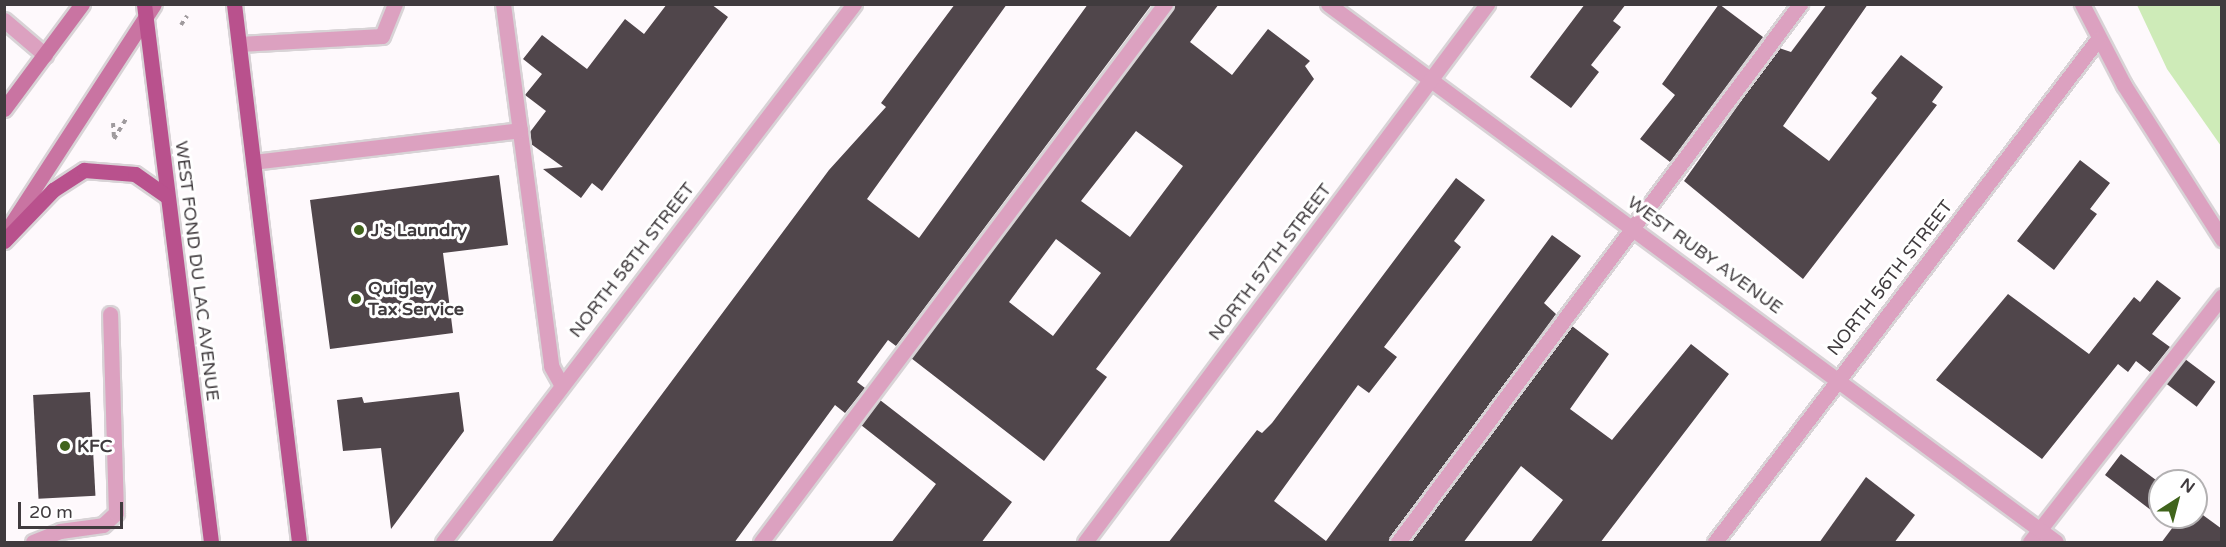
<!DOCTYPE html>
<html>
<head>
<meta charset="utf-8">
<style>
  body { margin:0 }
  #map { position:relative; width:2226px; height:547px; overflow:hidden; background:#fef9fc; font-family:"Varela Round",sans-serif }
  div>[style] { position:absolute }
  .green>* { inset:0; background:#ceebb8 }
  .building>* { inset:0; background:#50464b; transform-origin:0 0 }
  .path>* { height:4px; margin-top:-2px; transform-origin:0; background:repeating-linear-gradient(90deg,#9f9a9d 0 4.5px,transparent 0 9px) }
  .roads { filter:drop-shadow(2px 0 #d8d3d6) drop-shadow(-2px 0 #d8d3d6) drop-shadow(0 2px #d8d3d6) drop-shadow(0 -2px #d8d3d6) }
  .service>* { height:15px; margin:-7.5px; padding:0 7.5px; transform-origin:7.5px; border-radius:7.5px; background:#dca1c0 }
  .minor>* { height:15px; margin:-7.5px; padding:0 7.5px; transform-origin:7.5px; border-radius:7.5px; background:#dca1c0 }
  .secondary>* { height:15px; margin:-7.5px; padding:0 7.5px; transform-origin:7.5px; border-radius:7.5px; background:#c974a2 }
  .primary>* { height:15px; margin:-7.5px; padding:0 7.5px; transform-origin:7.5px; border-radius:7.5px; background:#b9518d }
  .dots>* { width:16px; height:16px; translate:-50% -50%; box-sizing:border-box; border:3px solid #fff; border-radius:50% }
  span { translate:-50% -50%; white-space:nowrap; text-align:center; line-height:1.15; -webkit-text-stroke:6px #fff; paint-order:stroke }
  .poi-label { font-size:18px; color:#403b3e; font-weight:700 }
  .left { translate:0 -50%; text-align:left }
  .street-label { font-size:18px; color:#403b3e }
  .frame { position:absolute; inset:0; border:6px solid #403b3e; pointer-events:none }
  .north { position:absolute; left:2148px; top:469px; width:60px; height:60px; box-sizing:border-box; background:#fff; border:2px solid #b3b1b2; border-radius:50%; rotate:36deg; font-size:16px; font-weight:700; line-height:24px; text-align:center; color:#403b3e }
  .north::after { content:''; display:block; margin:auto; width:21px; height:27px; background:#40641c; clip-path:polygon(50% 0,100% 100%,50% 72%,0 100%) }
  .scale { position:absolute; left:18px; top:502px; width:105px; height:27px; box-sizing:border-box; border:3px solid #403b3e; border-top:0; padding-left:8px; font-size:18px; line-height:21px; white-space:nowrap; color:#403b3e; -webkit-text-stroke:4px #fff; paint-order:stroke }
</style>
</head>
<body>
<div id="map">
  <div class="green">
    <div style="clip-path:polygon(2137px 5px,2221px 5px,2221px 146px,2167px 69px)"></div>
  </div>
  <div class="building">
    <div style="clip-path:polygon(667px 4px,711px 4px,728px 17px,602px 191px,592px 183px,581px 198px,543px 169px,563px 167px,531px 144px,530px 132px,546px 111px,525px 95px,542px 74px,523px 59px,542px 35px,587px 69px,625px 19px,644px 34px)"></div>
    <div style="clip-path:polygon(955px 4px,1007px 4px,867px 199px,919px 238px,1088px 4px,1152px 4px,896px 346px,888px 340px,857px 382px,865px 388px,845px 413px,835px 405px,734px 543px,551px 543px,829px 170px,886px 107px,881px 103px)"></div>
    <div style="clip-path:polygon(evenodd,1175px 4px,1219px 4px,1190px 42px,1232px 75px,1268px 29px,1310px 61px,1305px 66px,1314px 79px,1096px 369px,1107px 377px,1044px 461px,911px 358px,1175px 4px,1136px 131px,1183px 166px,1130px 237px,1081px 201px,1136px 131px,1175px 4px,1056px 239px,1101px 273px,1053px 336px,1009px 302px,1056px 239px)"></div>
    <div style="clip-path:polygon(1585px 4px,1626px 4px,1613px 21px,1621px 27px,1591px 65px,1599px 72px,1571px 108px,1530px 77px)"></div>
    <div style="clip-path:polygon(1719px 4px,1763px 37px,1670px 162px,1640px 139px,1675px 95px,1662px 84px)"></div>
    <div style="clip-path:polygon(1827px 4px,1868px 4px,1783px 126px,1829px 161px,1877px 98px,1871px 93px,1901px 55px,1943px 87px,1932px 102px,1937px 105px,1803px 279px,1684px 181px,1779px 48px,1791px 52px)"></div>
    <div style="clip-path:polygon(2080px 160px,2110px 183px,2090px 209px,2097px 214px,2054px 270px,2017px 241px)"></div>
    <div style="clip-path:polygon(499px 175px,508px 245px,443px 253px,453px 333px,330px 349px,310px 200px)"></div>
    <div style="clip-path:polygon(1456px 178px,1485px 200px,1454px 241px,1461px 247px,1384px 347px,1397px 357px,1369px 393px,1358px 385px,1274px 501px,1326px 541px,1552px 235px,1581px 256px,1544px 303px,1556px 314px,1388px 543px,1168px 543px,1257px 430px,1262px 433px,1272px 423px)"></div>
    <div style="clip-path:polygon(2157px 280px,2181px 298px,2152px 334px,2170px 347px,2150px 372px,2136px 361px,2128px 372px,2118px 364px,2042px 459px,1936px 380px,2008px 294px,2089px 354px,2134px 297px,2140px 302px)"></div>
    <div style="clip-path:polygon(1572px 326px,1609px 354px,1570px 409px,1612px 440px,1691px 344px,1729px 374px,1600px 543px,1530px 543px,1563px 500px,1521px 466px,1463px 543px,1410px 543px)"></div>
    <div style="left:2185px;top:359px;width:38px;height:31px;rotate:37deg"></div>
    <div style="left:90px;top:392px;width:104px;height:57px;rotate:87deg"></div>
    <div style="clip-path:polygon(459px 392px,464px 431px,391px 529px,381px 448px,343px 451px,337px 400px,362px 397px,364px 403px)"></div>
    <div style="clip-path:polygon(880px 400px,1012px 502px,981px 543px,891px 543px,936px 484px,861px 425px)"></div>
    <div style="clip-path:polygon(2121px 454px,2160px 483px,2160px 517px,2196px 517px,2196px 510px,2222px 529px,2222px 543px,2161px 543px,2173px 527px,2105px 475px)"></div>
    <div style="clip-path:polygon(1866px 477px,1915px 515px,1894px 543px,1819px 543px)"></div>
  </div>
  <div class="path">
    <div style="left:181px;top:25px;width:11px;rotate:-56deg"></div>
    <div style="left:113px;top:123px;width:16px;rotate:86deg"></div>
    <div style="left:114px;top:139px;width:23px;rotate:-59deg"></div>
  </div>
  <div class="roads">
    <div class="service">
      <div style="left:503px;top:4px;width:365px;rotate:82.4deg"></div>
      <div style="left:551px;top:366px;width:21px;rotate:61deg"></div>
      <div style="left:4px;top:20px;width:54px;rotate:40.5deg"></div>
      <div style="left:239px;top:44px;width:143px;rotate:-3.2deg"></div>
      <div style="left:382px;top:36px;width:35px;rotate:-68deg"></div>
      <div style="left:253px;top:162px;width:269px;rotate:-6.8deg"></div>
      <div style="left:33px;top:542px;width:29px;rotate:-22deg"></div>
      <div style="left:60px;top:531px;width:43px;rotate:-7.9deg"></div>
      <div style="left:103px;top:525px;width:18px;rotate:-43deg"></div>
      <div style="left:116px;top:513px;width:199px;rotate:-91.7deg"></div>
      <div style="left:761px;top:542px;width:673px;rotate:-53.1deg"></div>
      <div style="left:1398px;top:542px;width:672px;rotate:-53.23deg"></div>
      <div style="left:2030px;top:542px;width:312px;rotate:-52deg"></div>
    </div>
    <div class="minor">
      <div style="left:1328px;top:4px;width:905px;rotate:36.46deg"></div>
      <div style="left:2082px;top:4px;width:91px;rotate:62.6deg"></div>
      <div style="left:2124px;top:85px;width:183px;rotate:57.5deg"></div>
      <div style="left:443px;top:542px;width:677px;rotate:-52.62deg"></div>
      <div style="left:1085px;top:542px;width:672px;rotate:-53.23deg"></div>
      <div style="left:1715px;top:542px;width:632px;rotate:-52.71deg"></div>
    </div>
    <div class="secondary">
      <div style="left:4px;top:109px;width:131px;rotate:-53.4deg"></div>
      <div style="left:4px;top:235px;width:275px;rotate:-57deg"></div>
    </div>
    <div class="primary">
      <div style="left:144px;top:4px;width:542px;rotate:82.9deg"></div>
      <div style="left:234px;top:4px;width:542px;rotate:83.11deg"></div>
      <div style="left:4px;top:241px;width:71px;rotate:-46.1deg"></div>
      <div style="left:53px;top:190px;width:37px;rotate:-33deg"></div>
      <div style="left:84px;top:170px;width:51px;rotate:4.5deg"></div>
      <div style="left:135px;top:174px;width:39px;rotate:35deg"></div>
    </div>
  </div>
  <div class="dots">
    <div style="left:359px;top:230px;background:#40641c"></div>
    <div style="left:356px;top:299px;background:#40641c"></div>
    <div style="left:65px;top:446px;background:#40641c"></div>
  </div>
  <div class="poi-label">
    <span class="left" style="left:371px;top:230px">J's Laundry</span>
    <span class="left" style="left:368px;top:299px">Quigley<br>Tax Service</span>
    <span class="left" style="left:77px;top:446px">KFC</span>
  </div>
  <div class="street-label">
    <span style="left:1705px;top:255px;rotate:36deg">WEST RUBY AVENUE</span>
    <span style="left:632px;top:260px;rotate:-52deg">NORTH 58TH STREET</span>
    <span style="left:1270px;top:262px;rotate:-53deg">NORTH 57TH STREET</span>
    <span style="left:197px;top:271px;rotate:83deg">WEST FOND DU LAC AVENUE</span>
    <span style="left:1890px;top:278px;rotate:-52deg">NORTH 56TH STREET</span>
  </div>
  <div class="frame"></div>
  <div class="north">N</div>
  <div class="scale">20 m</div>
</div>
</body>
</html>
